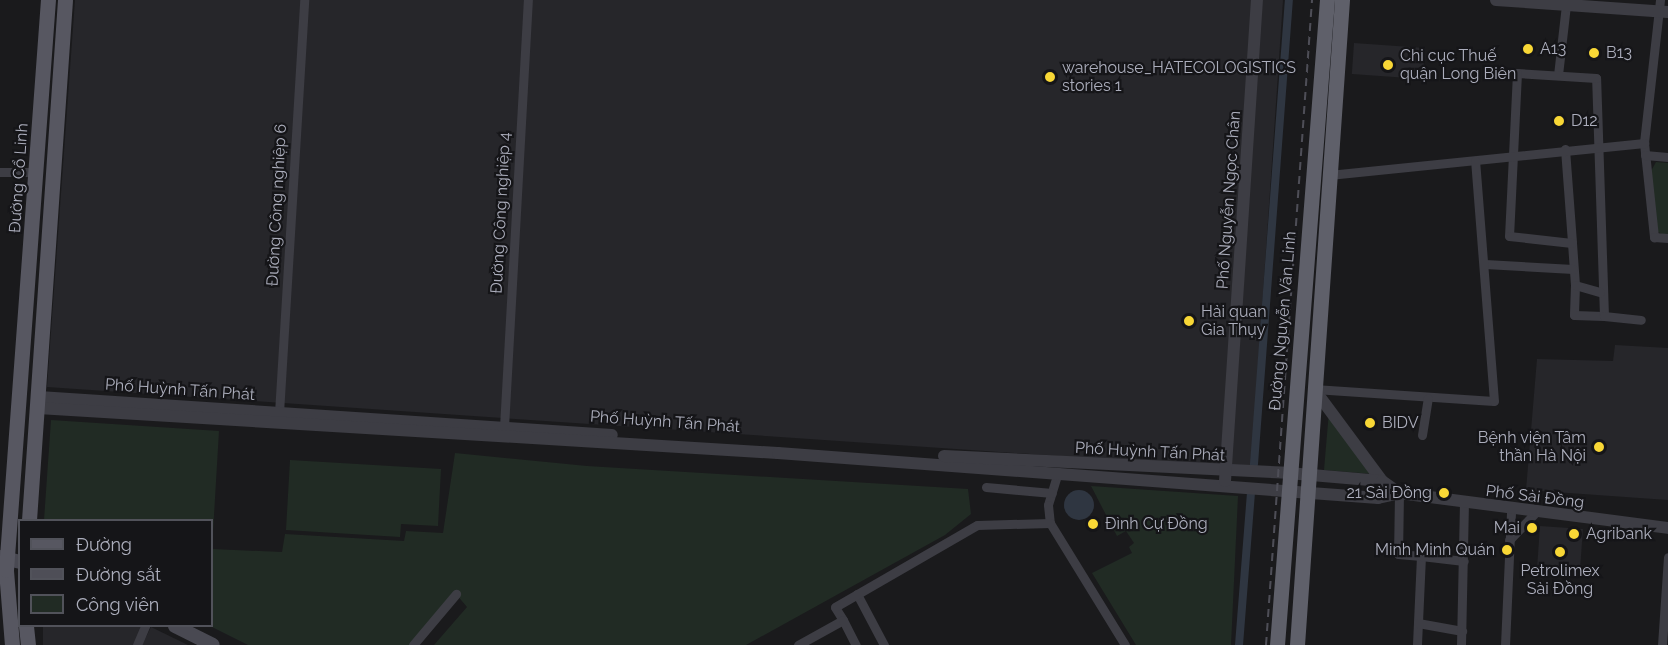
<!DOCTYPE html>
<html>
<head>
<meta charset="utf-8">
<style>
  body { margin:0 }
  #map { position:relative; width:1668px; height:645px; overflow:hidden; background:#1a1a1c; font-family:Raleway,sans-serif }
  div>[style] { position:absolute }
  .built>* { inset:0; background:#26262a; transform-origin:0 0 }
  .green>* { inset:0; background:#212b24 }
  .water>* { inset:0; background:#2f3641 }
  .round { border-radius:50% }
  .canal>* { height:8px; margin:-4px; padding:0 4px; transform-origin:4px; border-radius:4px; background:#2f3641 }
  .minor>* { height:9px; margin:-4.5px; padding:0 4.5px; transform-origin:4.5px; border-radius:4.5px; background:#3d3d44 }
  .tertiary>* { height:12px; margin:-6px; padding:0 6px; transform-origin:6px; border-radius:6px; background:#3d3d44 }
  .secondary>* { height:14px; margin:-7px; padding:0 7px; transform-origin:7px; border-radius:7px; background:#494952 }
  .primary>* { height:15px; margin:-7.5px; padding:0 7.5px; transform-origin:7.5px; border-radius:7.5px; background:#575761 }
  .trunk>* { height:15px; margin:-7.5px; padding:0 7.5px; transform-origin:7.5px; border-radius:7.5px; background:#5f606a }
  .rail>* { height:2px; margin-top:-1px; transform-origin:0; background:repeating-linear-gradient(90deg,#4e4e57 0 8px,transparent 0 14px) }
  .dots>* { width:16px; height:16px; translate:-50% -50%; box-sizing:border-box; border:3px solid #151518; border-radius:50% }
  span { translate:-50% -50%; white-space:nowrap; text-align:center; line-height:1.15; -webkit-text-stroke:4.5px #151518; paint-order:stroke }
  .poi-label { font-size:16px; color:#acaebc }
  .left { translate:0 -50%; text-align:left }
  .right { translate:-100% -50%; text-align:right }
  .street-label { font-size:16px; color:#acaebc }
  .legend { position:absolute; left:18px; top:519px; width:195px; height:108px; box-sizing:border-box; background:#151518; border:2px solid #51525a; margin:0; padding:8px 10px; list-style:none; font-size:18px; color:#acaebc }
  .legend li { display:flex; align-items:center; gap:12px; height:30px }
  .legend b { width:30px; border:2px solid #51525a }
</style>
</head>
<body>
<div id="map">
  <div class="built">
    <div style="clip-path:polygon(75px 0,1283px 0,1251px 469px,47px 387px)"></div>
    <div style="left:1354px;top:43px;width:71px;height:31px;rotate:4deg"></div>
    <div style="clip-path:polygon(1615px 345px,1668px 348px,1668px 500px,1526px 490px,1537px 359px,1613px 361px)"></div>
    <div style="left:1540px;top:526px;width:43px;height:49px;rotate:4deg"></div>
    <div style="left:43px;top:626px;width:99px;height:19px"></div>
    <div style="clip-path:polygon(151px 627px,188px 645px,142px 645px)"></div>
  </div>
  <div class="green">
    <div style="clip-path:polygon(1656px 162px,1668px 163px,1668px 237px,1656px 231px,1650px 173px)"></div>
    <div style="clip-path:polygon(1329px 411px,1373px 474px,1324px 470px)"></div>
    <div style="clip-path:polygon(51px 420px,219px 431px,212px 549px,282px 552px,285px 534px,404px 541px,406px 531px,443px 533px,455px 453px,587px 466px,968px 489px,971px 514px,945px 535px,746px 645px,434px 645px,467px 607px,456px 594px,413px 645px,248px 645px,210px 626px,212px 520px,44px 520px)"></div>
    <div style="clip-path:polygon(290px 460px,441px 469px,438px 526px,401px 524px,400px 537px,286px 530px)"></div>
    <div style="clip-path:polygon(1091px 486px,1238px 496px,1231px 645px,1136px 645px,1092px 573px,1132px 553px,1129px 547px,1134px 543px,1126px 531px,1117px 536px)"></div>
  </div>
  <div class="water">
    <div class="round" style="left:1064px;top:490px;width:30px;height:30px"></div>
  </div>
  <div class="canal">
    <div style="left:1254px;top:464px;width:465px;rotate:-85.7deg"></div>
    <div style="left:1239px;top:645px;width:154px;rotate:-85.5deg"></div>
  </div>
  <div class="minor">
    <div style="left:1660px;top:0;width:144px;rotate:96.4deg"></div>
    <div style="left:1644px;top:143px;width:95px;rotate:83.9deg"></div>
    <div style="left:1654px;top:237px;width:14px;rotate:4deg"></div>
    <div style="left:1558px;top:75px;width:70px;rotate:-83.5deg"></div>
    <div style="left:1565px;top:149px;width:94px;rotate:85.7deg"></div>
    <div style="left:1572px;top:243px;width:42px;rotate:85.9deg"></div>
    <div style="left:1575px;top:285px;width:30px;rotate:92deg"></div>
    <div style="left:1574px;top:315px;width:30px;rotate:2deg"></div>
    <div style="left:1604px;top:316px;width:238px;rotate:-91.9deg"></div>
    <div style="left:1596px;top:78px;width:79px;rotate:-176.4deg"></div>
    <div style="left:1517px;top:73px;width:163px;rotate:92.8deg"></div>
    <div style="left:1509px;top:236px;width:63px;rotate:6.3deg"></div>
    <div style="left:1645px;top:155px;width:23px;rotate:5deg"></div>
    <div style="left:0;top:172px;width:37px"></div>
    <div style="left:1329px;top:175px;width:317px;rotate:-5.8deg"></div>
    <div style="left:1485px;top:264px;width:88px;rotate:3.3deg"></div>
    <div style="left:1575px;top:285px;width:26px;rotate:16deg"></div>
    <div style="left:1604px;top:316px;width:37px;rotate:6deg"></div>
    <div style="left:1314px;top:389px;width:180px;rotate:3.8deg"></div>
    <div style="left:1494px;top:401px;width:241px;rotate:-94.5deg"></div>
    <div style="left:279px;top:413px;width:414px;rotate:-86.5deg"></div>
    <div style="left:504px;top:427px;width:428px;rotate:-86.8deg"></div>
    <div style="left:1422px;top:435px;width:37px;rotate:-81deg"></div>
    <div style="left:1058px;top:472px;width:34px;rotate:107deg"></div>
    <div style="left:1048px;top:505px;width:18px;rotate:84deg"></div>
    <div style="left:1050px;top:523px;width:143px;rotate:58.4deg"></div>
    <div style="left:986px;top:487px;width:66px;rotate:5.2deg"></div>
    <div style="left:1399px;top:493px;width:61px;rotate:90.9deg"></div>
    <div style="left:1398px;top:554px;width:23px;rotate:5deg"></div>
    <div style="left:1421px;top:556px;width:89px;rotate:92.6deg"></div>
    <div style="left:1509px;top:540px;width:36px;rotate:-46deg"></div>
    <div style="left:1421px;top:556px;width:43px;rotate:6.6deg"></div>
    <div style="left:857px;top:594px;width:58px;rotate:62.1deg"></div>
    <div style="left:843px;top:620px;width:15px;rotate:-122deg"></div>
    <div style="left:835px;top:607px;width:164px;rotate:-30deg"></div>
    <div style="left:977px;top:525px;width:73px;rotate:-1.6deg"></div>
    <div style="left:1418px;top:623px;width:45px;rotate:10.3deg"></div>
    <div style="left:137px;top:645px;width:21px;rotate:-67deg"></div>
    <div style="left:413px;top:645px;width:67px;rotate:-49.9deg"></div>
    <div style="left:798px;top:645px;width:51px;rotate:-29.1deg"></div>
    <div style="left:843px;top:620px;width:28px;rotate:63deg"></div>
    <div style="left:1461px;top:645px;width:140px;rotate:-88.8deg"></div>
    <div style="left:1505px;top:645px;width:133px;rotate:-87.4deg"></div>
    <div style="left:1662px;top:645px;width:88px;rotate:-86.1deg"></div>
  </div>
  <div class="tertiary">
    <div style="left:1496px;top:0;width:172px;rotate:4deg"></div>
    <div style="left:1314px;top:389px;width:114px;rotate:53.5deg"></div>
    <div style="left:39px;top:397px;width:574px;rotate:3.79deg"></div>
    <div style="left:38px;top:408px;width:741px;rotate:3.48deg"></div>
    <div style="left:778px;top:453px;width:602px;rotate:4.29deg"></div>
    <div style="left:1378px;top:498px;width:22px;rotate:-13deg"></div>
    <div style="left:1399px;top:493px;width:271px;rotate:7.4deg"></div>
    <div style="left:944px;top:456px;width:344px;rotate:2.8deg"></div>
    <div style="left:1288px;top:473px;width:94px;rotate:4.9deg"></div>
    <div style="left:1382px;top:481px;width:21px;rotate:35deg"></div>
    <div style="left:1225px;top:481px;width:482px;rotate:-86.2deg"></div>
  </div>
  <div class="secondary">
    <div style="left:0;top:557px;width:21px;rotate:14deg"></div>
    <div style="left:175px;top:626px;width:42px;rotate:26.6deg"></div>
  </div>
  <div class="primary">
    <div style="left:29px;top:520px;width:521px;rotate:-86.04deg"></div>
    <div style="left:26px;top:626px;width:19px;rotate:84deg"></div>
    <div style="left:12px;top:645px;width:75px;rotate:-94.6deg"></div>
    <div style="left:6px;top:570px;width:572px;rotate:-85.79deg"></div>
  </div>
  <div class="trunk">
    <div style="left:1277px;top:645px;width:647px;rotate:-85.57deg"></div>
    <div style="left:1297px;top:645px;width:647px;rotate:-86.01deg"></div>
  </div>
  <div class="rail">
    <div style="left:1266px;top:645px;width:647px;rotate:-85.92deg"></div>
  </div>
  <div class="dots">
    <div style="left:1528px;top:49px;background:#f8d736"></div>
    <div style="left:1594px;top:53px;background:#f8d736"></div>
    <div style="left:1388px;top:65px;background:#f8d736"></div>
    <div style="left:1050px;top:77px;background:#f8d736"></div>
    <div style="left:1559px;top:121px;background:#f8d736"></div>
    <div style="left:1189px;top:321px;background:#f8d736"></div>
    <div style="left:1370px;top:423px;background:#f8d736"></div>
    <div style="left:1599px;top:447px;background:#f8d736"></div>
    <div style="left:1444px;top:493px;background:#f8d736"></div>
    <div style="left:1093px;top:524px;background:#f8d736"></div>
    <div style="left:1532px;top:528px;background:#f8d736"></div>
    <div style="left:1574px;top:534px;background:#f8d736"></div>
    <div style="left:1507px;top:550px;background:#f8d736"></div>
    <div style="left:1560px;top:552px;background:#f8d736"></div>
  </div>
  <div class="poi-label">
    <span class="left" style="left:1540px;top:49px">A13</span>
    <span class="left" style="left:1606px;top:53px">B13</span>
    <span class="left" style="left:1400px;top:65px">Chi cục Thuế<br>quận Long Biên</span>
    <span class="left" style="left:1062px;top:77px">warehouse_HATECOLOGISTICS<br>stories 1</span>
    <span class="left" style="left:1571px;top:121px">D12</span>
    <span class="left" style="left:1201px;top:321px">Hải quan<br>Gia Thụy</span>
    <span class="left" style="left:1382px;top:423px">BIDV</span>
    <span class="right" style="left:1586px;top:447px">Bệnh viện Tâm<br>thần Hà Nội</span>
    <span class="right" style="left:1432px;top:493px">21 Sài Đồng</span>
    <span class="left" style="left:1105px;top:524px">Đình Cự Đồng</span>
    <span class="right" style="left:1520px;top:528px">Mai</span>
    <span class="left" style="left:1586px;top:534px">Agribank</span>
    <span class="right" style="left:1495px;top:550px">Minh Minh Quán</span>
    <span style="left:1560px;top:580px">Petrolimex<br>Sài Đồng</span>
  </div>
  <div class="street-label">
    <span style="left:19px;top:178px;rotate:-86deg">Đường Cổ Linh</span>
    <span style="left:1229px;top:200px;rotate:-86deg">Phố Nguyễn Ngọc Chân</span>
    <span style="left:277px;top:205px;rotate:-87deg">Đường Công nghiệp 6</span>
    <span style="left:501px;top:213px;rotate:-87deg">Đường Công nghiệp 4</span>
    <span style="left:1283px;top:321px;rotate:-85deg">Đường Nguyễn Văn Linh</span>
    <span style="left:180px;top:390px;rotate:4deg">Phố Huỳnh Tấn Phát</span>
    <span style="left:665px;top:422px;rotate:4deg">Phố Huỳnh Tấn Phát</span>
    <span style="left:1150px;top:452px;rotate:3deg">Phố Huỳnh Tấn Phát</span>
    <span style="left:1535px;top:497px;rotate:7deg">Phố Sài Đồng</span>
  </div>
  <ul class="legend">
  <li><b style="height:8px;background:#575761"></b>Đường</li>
  <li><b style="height:8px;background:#4e4e57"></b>Đường sắt</li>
  <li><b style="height:16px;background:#212b24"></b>Công viên</li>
  </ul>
</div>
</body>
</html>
